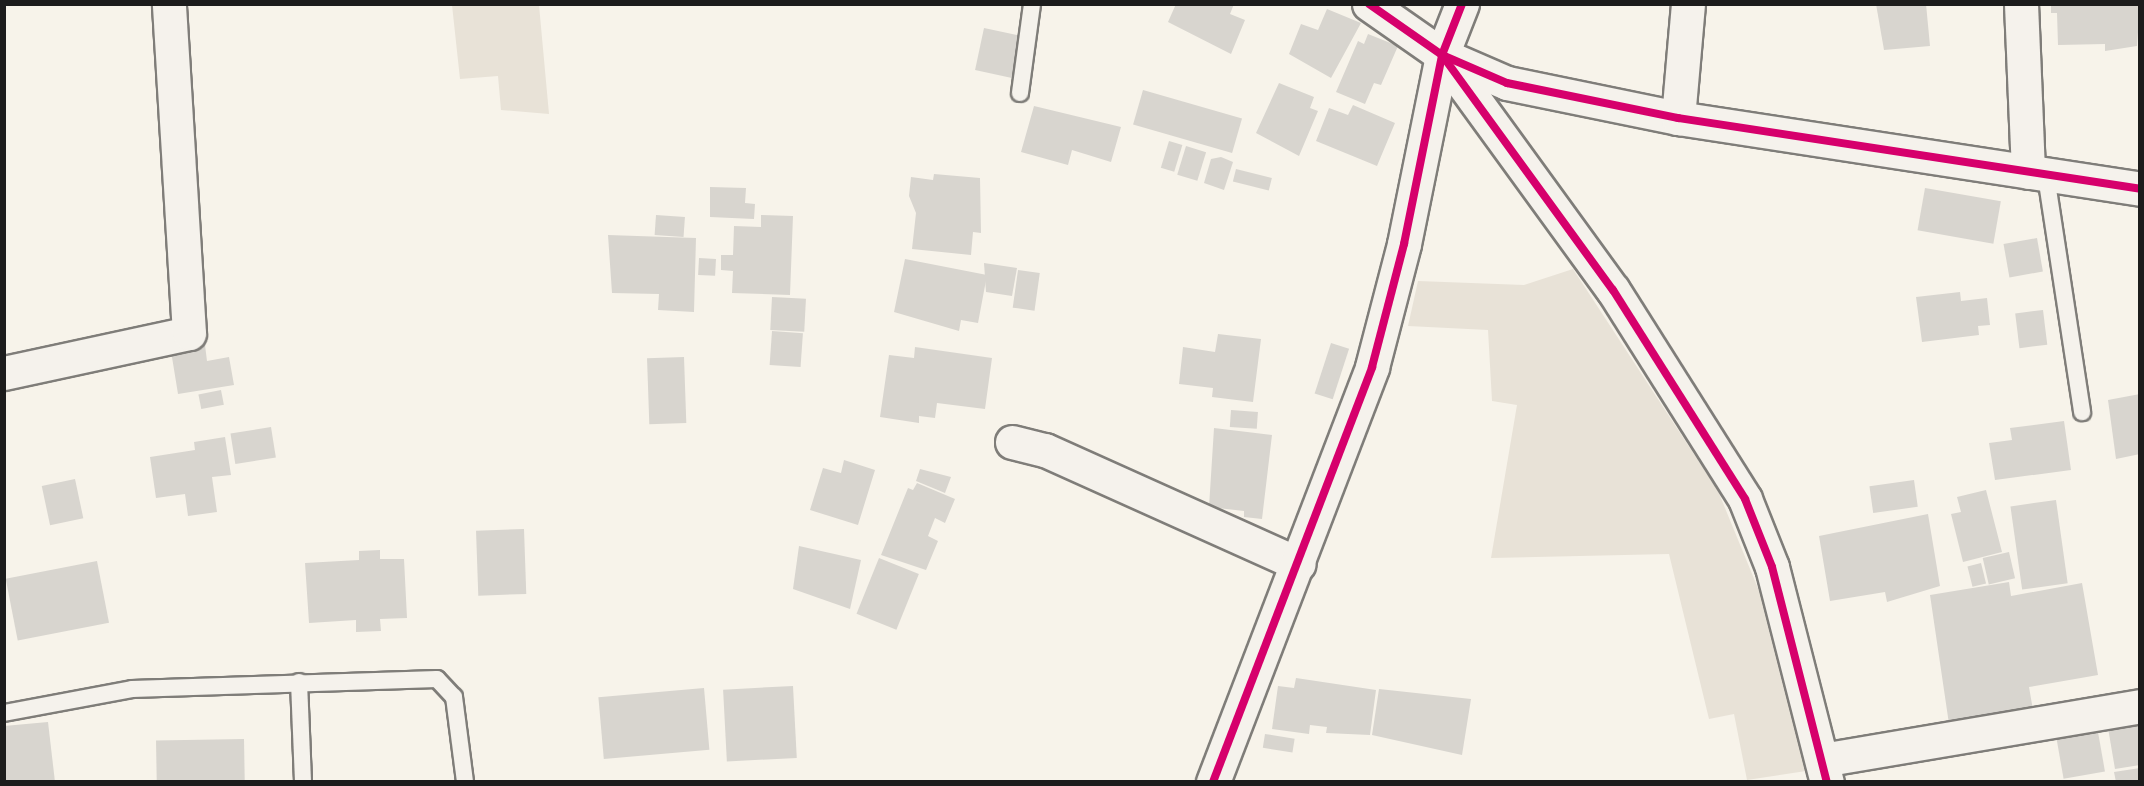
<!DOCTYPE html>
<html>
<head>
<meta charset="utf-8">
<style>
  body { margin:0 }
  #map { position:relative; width:2144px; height:786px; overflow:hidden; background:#f7f3ea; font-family:Mali,sans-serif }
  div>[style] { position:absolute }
  .green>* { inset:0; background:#e8e2d7 }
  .building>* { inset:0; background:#d8d5cf; transform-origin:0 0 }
  .roads { filter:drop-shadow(2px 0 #7f7d79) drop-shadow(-2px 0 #7f7d79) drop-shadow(0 2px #7f7d79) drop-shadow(0 -2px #7f7d79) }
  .service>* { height:16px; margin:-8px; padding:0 8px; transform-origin:8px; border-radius:8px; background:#f5f2ec }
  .minor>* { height:33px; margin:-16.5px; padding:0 16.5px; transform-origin:16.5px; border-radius:16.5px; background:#f5f2ec }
  .cycleway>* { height:8px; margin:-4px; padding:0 4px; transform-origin:4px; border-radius:4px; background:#d6006c }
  span { translate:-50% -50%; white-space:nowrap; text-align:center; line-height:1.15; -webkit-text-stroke:4.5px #fcf5e5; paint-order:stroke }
  .frame { position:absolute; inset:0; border:6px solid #1c1c1c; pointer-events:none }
</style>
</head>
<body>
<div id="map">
  <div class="green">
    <div style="clip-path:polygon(452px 5px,539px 5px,549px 114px,501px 110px,498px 76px,460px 79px)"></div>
    <div style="clip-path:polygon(1573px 269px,1718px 491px,1771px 620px,1806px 771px,1747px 780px,1734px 714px,1709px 719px,1669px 554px,1491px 558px,1517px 405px,1492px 401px,1488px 330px,1408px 326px,1418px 281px,1524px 285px)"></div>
  </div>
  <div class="building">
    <div style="clip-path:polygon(1176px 4px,1234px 4px,1230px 14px,1245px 20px,1231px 54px,1168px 22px)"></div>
    <div style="clip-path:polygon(1876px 4px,1926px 4px,1930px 46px,1884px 50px)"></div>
    <div style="clip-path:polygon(2051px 4px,2140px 4px,2137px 46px,2105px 51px,2105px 44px,2058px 45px,2057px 13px,2051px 13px)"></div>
    <div style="clip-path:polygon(1327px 9px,1361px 23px,1331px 78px,1289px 54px,1301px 24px,1318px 30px)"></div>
    <div style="left:984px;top:28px;width:40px;height:43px;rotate:12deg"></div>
    <div style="clip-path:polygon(1368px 34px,1398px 46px,1381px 85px,1374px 83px,1365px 104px,1336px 92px,1358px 41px,1364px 44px)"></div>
    <div style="clip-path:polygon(1279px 83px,1314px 97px,1310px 108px,1318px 111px,1299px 156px,1256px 133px)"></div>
    <div style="left:1143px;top:90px;width:103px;height:36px;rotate:16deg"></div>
    <div style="clip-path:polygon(1353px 105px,1395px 123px,1377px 166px,1316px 141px,1329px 108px,1348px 115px)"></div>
    <div style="clip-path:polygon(1034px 106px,1121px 127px,1111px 162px,1072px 150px,1068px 165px,1021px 152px)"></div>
    <div style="left:1169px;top:141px;width:14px;height:28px;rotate:17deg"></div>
    <div style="left:1186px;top:146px;width:21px;height:30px;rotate:17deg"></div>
    <div style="clip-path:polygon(1221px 157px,1233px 162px,1224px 190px,1204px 183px,1211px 159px)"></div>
    <div style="left:1236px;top:169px;width:37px;height:13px;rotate:14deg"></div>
    <div style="clip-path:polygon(934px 174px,980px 178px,981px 233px,973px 232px,971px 255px,912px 249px,916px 213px,909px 196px,911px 177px,933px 180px)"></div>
    <div style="clip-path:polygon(710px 187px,746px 188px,745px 203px,755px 204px,754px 219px,710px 217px)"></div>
    <div style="left:1925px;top:188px;width:77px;height:43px;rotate:10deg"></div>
    <div style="left:656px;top:215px;width:29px;height:20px;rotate:4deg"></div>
    <div style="clip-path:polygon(761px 215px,793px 216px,790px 295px,732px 293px,733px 271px,721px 270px,721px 255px,733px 255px,734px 226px,761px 227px)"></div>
    <div style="clip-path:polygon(608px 235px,696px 238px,694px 312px,658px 310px,659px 294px,612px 293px)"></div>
    <div style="left:2037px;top:238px;width:34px;height:34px;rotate:80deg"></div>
    <div style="left:699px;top:258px;width:17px;height:17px;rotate:3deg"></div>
    <div style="clip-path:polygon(905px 259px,987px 275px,978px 323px,961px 320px,959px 331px,894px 312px)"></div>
    <div style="clip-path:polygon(984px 263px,1017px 268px,1012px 296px,986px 292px)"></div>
    <div style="left:1018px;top:270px;width:22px;height:38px;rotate:8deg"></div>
    <div style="clip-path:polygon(1960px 292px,1961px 301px,1987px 298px,1990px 325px,1978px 326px,1979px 335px,1922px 342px,1916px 297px)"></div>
    <div style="left:772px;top:297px;width:34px;height:33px;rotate:3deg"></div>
    <div style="left:2043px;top:310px;width:35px;height:28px;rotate:83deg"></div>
    <div style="left:772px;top:331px;width:31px;height:34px;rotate:4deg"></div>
    <div style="clip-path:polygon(1218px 334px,1261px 339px,1253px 402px,1212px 397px,1213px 388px,1179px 384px,1183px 347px,1215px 352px)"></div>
    <div style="left:1331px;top:343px;width:19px;height:53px;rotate:18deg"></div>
    <div style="clip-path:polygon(205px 345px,207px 361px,229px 357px,234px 385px,178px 394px,171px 351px)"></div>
    <div style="clip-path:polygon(915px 347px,992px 358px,985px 409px,937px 403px,935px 418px,919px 416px,919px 423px,880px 417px,889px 355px,914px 358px)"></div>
    <div style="left:684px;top:357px;width:66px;height:37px;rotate:88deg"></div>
    <div style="left:221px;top:390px;width:15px;height:23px;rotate:79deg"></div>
    <div style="clip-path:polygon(2140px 394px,2140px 454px,2116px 459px,2108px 400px)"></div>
    <div style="left:1231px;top:410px;width:27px;height:17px;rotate:4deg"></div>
    <div style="clip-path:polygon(2064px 421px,2071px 470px,1995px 480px,1989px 443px,2012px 440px,2010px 428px)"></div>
    <div style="left:271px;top:427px;width:31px;height:41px;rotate:81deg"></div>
    <div style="clip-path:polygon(1214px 428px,1272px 435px,1262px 519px,1244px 517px,1244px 511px,1209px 507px)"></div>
    <div style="clip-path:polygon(225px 437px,231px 475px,212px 477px,217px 512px,188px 516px,185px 494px,156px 498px,150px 457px,195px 450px,194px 442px)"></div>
    <div style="clip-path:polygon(844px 460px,875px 470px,858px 525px,810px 510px,823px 468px,841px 473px)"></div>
    <div style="clip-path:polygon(920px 469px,951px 477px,945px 493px,916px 481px)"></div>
    <div style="left:75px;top:479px;width:40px;height:34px;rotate:78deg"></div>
    <div style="left:1914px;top:480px;width:27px;height:45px;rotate:82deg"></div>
    <div style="clip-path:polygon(917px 483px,955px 499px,945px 523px,935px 518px,928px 536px,938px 541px,926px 570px,881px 555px,908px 488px,913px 490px)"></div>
    <div style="clip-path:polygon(1986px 490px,2002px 552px,1963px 562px,1951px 514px,1961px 512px,1957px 497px)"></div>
    <div style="left:2056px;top:500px;width:84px;height:46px;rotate:82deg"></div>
    <div style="clip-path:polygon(1928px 514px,1940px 586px,1887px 602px,1885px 592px,1830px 601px,1819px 536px)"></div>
    <div style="left:524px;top:529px;width:65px;height:48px;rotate:88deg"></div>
    <div style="clip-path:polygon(799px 546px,861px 560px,850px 609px,793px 589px)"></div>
    <div style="clip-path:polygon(380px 550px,380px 559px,404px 559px,407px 618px,380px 619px,381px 631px,356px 632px,356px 620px,309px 623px,305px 563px,359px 560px,359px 551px)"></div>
    <div style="left:2009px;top:552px;width:27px;height:27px;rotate:77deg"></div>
    <div style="left:879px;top:558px;width:43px;height:60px;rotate:22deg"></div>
    <div style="left:97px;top:561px;width:63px;height:93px;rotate:79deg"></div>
    <div style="left:1981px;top:563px;width:21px;height:14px;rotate:76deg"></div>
    <div style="clip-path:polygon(2009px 582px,2011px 596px,2082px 583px,2098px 675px,2029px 687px,2033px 710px,1949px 724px,1930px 595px)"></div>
    <div style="clip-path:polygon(1296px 678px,1376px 690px,1370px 735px,1326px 733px,1327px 727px,1310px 725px,1309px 734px,1272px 729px,1278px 686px,1294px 688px)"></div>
    <div style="left:793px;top:686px;width:72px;height:70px;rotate:87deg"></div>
    <div style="left:704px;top:688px;width:62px;height:106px;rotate:85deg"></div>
    <div style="clip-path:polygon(1379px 689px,1471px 699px,1462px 755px,1372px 735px)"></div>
    <div style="clip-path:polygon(2140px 717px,2140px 765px,2115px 769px,2107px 722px)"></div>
    <div style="clip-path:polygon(48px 722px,55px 782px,4px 782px,4px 726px)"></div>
    <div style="left:2098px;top:732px;width:40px;height:42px;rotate:80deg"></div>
    <div style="left:1265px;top:734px;width:30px;height:14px;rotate:9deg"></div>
    <div style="left:244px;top:739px;width:43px;height:88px;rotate:89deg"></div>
    <div style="clip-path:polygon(2140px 768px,2140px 782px,2116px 782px,2114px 772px)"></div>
  </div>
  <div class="roads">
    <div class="service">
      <div style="left:1020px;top:93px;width:90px;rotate:-82.3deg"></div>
      <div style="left:2046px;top:176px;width:239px;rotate:81.3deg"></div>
      <div style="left:299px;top:682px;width:100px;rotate:87.7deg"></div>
      <div style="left:4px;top:713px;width:130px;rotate:-10.6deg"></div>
      <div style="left:132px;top:689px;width:305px;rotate:-1.9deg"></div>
      <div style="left:437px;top:679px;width:25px;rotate:47deg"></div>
      <div style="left:454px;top:697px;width:86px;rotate:82.6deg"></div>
    </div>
    <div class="minor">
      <div style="left:1369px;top:4px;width:89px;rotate:34.9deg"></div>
      <div style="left:1442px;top:55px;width:71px;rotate:23.3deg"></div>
      <div style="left:1507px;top:83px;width:175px;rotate:11.6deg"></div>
      <div style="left:1678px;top:118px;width:467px;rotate:8.7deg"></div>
      <div style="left:2021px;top:4px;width:168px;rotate:87.6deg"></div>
      <div style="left:1442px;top:55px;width:291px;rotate:54deg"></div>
      <div style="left:1613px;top:290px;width:247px;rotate:57.7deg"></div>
      <div style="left:1745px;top:499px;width:73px;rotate:68.3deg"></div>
      <div style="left:1772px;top:567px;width:222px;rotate:75.7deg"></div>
      <div style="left:1678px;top:118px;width:114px;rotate:-85deg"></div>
      <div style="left:4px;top:373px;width:189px;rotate:-12.2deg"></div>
      <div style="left:189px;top:333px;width:330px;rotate:-93.5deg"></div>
      <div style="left:1012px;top:442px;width:34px;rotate:14deg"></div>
      <div style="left:1045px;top:450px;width:278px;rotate:24.2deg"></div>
      <div style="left:1822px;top:760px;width:323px;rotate:-9.6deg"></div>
      <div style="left:1213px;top:782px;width:444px;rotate:-69deg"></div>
      <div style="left:1372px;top:367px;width:127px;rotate:-75.4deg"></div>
      <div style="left:1404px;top:244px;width:193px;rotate:-78.6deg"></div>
      <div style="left:1442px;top:55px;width:55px;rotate:-68.6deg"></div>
    </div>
  </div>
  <div class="cycleway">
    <div style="left:1369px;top:4px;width:89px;rotate:34.9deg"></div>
    <div style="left:1442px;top:55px;width:71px;rotate:23.3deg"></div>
    <div style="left:1507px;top:83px;width:175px;rotate:11.6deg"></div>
    <div style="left:1678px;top:118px;width:467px;rotate:8.7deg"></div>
    <div style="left:1442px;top:55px;width:291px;rotate:54deg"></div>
    <div style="left:1613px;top:290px;width:247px;rotate:57.7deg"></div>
    <div style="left:1745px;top:499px;width:73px;rotate:68.3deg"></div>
    <div style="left:1772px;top:567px;width:222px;rotate:75.7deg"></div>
    <div style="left:1213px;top:782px;width:444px;rotate:-69deg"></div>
    <div style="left:1372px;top:367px;width:127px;rotate:-75.4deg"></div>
    <div style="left:1404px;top:244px;width:193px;rotate:-78.6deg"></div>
    <div style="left:1442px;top:55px;width:55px;rotate:-68.6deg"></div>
  </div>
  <div class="frame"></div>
</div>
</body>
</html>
